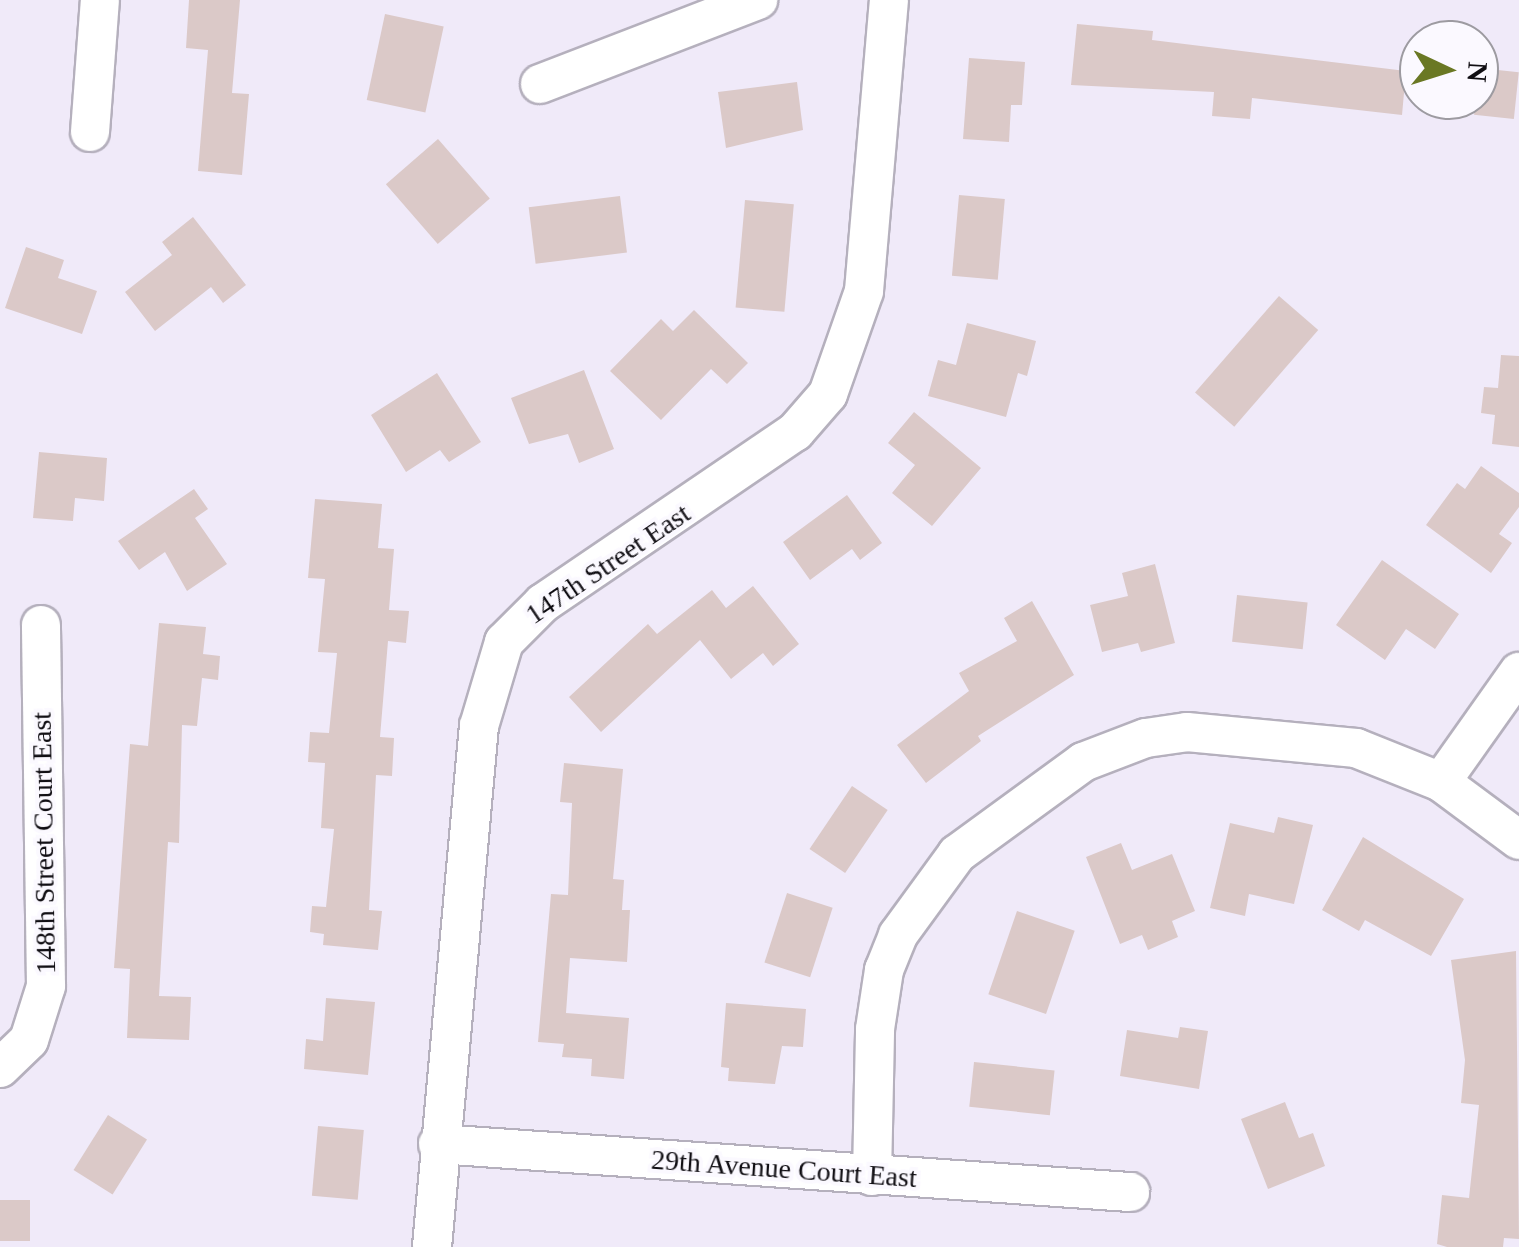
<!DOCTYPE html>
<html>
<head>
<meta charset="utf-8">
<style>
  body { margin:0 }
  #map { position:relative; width:1519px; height:1247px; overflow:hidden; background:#f0eaf9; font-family:"Times New Roman",serif }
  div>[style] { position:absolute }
  .building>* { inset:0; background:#dbc9c8; transform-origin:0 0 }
  .roads { filter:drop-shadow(2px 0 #b5b0bd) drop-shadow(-2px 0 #b5b0bd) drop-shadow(0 2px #b5b0bd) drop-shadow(0 -2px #b5b0bd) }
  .street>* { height:38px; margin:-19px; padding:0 19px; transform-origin:19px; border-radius:19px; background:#fff }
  span { translate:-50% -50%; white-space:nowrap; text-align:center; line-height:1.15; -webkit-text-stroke:8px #fbf9ff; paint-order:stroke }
  .street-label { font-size:28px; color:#100e13 }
  .north { position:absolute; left:1399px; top:20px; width:100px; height:100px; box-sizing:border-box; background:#fbf9ff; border:2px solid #9d9ba1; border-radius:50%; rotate:94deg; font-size:28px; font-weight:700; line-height:40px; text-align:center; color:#100e13 }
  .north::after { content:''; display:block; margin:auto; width:35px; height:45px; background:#6a7824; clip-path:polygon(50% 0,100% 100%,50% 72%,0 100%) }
</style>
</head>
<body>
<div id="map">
  <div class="building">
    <div style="clip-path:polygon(189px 0,240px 0,232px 93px,249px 94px,242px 175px,198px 171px,208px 50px,186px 48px)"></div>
    <div style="left:385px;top:14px;width:60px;height:88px;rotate:12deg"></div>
    <div style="clip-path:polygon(1077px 24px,1153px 31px,1152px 40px,1406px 71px,1402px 115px,1252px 98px,1250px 119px,1212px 116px,1214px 92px,1071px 85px)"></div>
    <div style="clip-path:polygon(969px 58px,1025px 62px,1022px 105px,1011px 105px,1009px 142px,963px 139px)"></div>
    <div style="left:1479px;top:68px;width:40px;height:47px;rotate:6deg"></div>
    <div style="clip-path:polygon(797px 82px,803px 130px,726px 148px,718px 92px)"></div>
    <div style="left:438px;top:139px;width:79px;height:69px;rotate:49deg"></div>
    <div style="left:959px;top:195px;width:46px;height:81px;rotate:5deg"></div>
    <div style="left:620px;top:196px;width:57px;height:92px;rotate:83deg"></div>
    <div style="left:745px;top:200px;width:49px;height:108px;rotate:5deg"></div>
    <div style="clip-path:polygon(193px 217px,246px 285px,223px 303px,211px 287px,155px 331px,125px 292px,172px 255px,162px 242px)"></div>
    <div style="clip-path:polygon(26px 247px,64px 260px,58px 278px,97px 291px,82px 334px,5px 308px)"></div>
    <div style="left:1279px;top:296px;width:52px;height:128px;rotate:41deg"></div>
    <div style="clip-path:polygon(694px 310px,748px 363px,727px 384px,711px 369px,661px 420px,610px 371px,661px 319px,673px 331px)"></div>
    <div style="clip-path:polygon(967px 323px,1036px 341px,1027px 376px,1018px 373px,1006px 417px,928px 396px,938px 360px,956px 365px)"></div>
    <div style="clip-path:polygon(1501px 355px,1519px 356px,1519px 447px,1492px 444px,1495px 415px,1481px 413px,1484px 387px,1498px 388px)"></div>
    <div style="clip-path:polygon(584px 370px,614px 449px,579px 463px,568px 434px,529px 444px,511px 398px)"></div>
    <div style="clip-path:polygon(437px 373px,481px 442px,449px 462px,440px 450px,406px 472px,371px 415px)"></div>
    <div style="clip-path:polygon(914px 412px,981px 468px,932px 526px,892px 493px,915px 465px,888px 443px)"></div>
    <div style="clip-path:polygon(39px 452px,107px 458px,104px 501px,75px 498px,73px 521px,33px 518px)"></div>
    <div style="clip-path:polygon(1481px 466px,1519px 493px,1519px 507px,1499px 534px,1512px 543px,1491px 573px,1426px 525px,1457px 483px,1465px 489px)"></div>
    <div style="clip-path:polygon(194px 489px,208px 509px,195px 518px,227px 564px,187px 591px,165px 552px,139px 570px,118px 541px)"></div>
    <div style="clip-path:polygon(847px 495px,882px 543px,860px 560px,852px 549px,810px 580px,783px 542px)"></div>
    <div style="clip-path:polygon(315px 499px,382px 504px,378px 548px,394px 549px,389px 610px,409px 611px,406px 643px,388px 641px,380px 737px,394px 738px,392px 776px,376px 775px,369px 910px,382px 911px,378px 950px,323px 945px,324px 934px,310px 932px,312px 906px,326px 907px,334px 829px,321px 828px,325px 763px,308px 762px,310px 732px,329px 733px,337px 653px,318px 652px,325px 579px,308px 578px)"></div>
    <div style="clip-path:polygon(1382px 560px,1459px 614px,1435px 649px,1406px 629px,1385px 660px,1336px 625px)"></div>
    <div style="clip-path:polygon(1155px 564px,1175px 643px,1141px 652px,1138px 643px,1102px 652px,1090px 605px,1128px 596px,1122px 573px)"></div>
    <div style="clip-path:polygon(753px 586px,799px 644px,773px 666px,763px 653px,731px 679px,700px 640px,601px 732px,569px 697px,648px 624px,657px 634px,712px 590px,726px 608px)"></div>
    <div style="left:1237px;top:595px;width:71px;height:47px;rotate:6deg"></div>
    <div style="clip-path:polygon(1032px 601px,1074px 675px,978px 736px,981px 741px,926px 783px,897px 745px,969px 691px,959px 673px,1017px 641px,1004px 618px)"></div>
    <div style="clip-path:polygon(159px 623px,206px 627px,203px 654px,220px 656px,218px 680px,202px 678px,197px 726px,182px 725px,179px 843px,168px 842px,159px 996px,191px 997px,189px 1040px,127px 1038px,130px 969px,114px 968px,130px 744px,148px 746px)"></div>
    <div style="clip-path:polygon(564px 763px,623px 769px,613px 879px,624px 880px,622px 910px,630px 910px,627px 962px,570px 958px,566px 1013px,629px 1018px,624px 1079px,591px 1076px,592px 1059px,562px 1057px,564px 1044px,538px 1042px,551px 894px,568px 895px,572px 803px,560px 802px)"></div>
    <div style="left:852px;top:786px;width:43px;height:76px;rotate:34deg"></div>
    <div style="clip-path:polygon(1278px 817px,1313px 825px,1294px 904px,1249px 894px,1245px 916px,1210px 908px,1230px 823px,1274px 833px)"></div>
    <div style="clip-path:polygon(1363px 837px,1464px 899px,1431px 956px,1365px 920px,1359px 931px,1322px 910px)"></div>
    <div style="clip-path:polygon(1121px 843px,1132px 870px,1172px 854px,1195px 911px,1172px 921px,1178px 937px,1148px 950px,1142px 935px,1120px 944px,1086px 857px)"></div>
    <div style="left:787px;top:893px;width:48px;height:73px;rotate:18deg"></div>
    <div style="left:1017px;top:911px;width:61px;height:88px;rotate:19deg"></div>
    <div style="clip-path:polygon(1516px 951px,1519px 1239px,1504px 1238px,1503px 1247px,1447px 1247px,1437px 1244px,1442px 1195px,1469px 1198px,1479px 1105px,1461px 1103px,1465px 1060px,1451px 960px)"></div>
    <div style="clip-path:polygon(326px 998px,375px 1002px,368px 1075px,304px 1069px,306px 1039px,323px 1041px)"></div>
    <div style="clip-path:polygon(726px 1003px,806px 1009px,803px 1047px,782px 1046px,775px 1084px,728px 1081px,729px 1068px,721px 1067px)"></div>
    <div style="clip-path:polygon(1180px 1027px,1208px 1031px,1199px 1089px,1120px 1076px,1127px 1030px,1178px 1038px)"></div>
    <div style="left:974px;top:1062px;width:81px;height:45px;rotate:6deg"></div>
    <div style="clip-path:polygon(1285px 1102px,1299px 1138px,1313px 1133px,1325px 1166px,1268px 1189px,1241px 1119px)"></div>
    <div style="left:108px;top:1115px;width:46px;height:65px;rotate:32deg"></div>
    <div style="left:318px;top:1126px;width:46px;height:70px;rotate:5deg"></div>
    <div style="left:30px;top:1200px;width:41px;height:30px;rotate:90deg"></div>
  </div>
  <div class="roads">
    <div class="street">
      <div style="left:540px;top:84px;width:234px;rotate:-21.1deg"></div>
      <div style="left:90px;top:132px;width:132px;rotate:-85.7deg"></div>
      <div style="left:1441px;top:782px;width:135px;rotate:-54.7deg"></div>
      <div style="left:0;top:1068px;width:40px;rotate:-44deg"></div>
      <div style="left:29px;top:1040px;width:57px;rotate:-72.5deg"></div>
      <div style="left:46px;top:986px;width:361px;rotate:-90.8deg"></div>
      <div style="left:438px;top:1144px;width:694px;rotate:3.97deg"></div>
      <div style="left:872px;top:1176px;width:147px;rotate:-88.8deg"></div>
      <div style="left:875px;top:1029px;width:60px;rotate:-81.3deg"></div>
      <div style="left:884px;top:970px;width:38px;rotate:-68deg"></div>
      <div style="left:898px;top:935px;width:100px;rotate:-53.9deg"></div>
      <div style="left:957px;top:854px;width:156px;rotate:-36.1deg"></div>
      <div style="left:1083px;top:762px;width:67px;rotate:-20.9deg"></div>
      <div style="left:1146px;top:738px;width:41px;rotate:-8.3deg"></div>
      <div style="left:1187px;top:732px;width:170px;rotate:5.4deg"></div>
      <div style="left:1356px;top:748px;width:92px;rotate:21.8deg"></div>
      <div style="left:1441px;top:782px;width:97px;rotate:36.6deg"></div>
      <div style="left:432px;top:1247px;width:523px;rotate:-84.85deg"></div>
      <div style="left:479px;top:726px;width:88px;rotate:-73.4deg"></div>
      <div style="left:504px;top:642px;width:55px;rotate:-45deg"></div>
      <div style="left:543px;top:603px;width:305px;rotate:-34.2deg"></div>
      <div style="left:795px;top:432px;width:50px;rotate:-49deg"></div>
      <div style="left:828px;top:394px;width:109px;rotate:-70.7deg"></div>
      <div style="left:864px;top:291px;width:292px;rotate:-85.1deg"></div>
    </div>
  </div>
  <div class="street-label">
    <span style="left:608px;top:564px;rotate:-34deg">147th Street East</span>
    <span style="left:44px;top:843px;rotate:-91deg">148th Street Court East</span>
    <span style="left:784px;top:1169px;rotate:4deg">29th Avenue Court East</span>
  </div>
  <div class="north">N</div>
</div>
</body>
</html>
